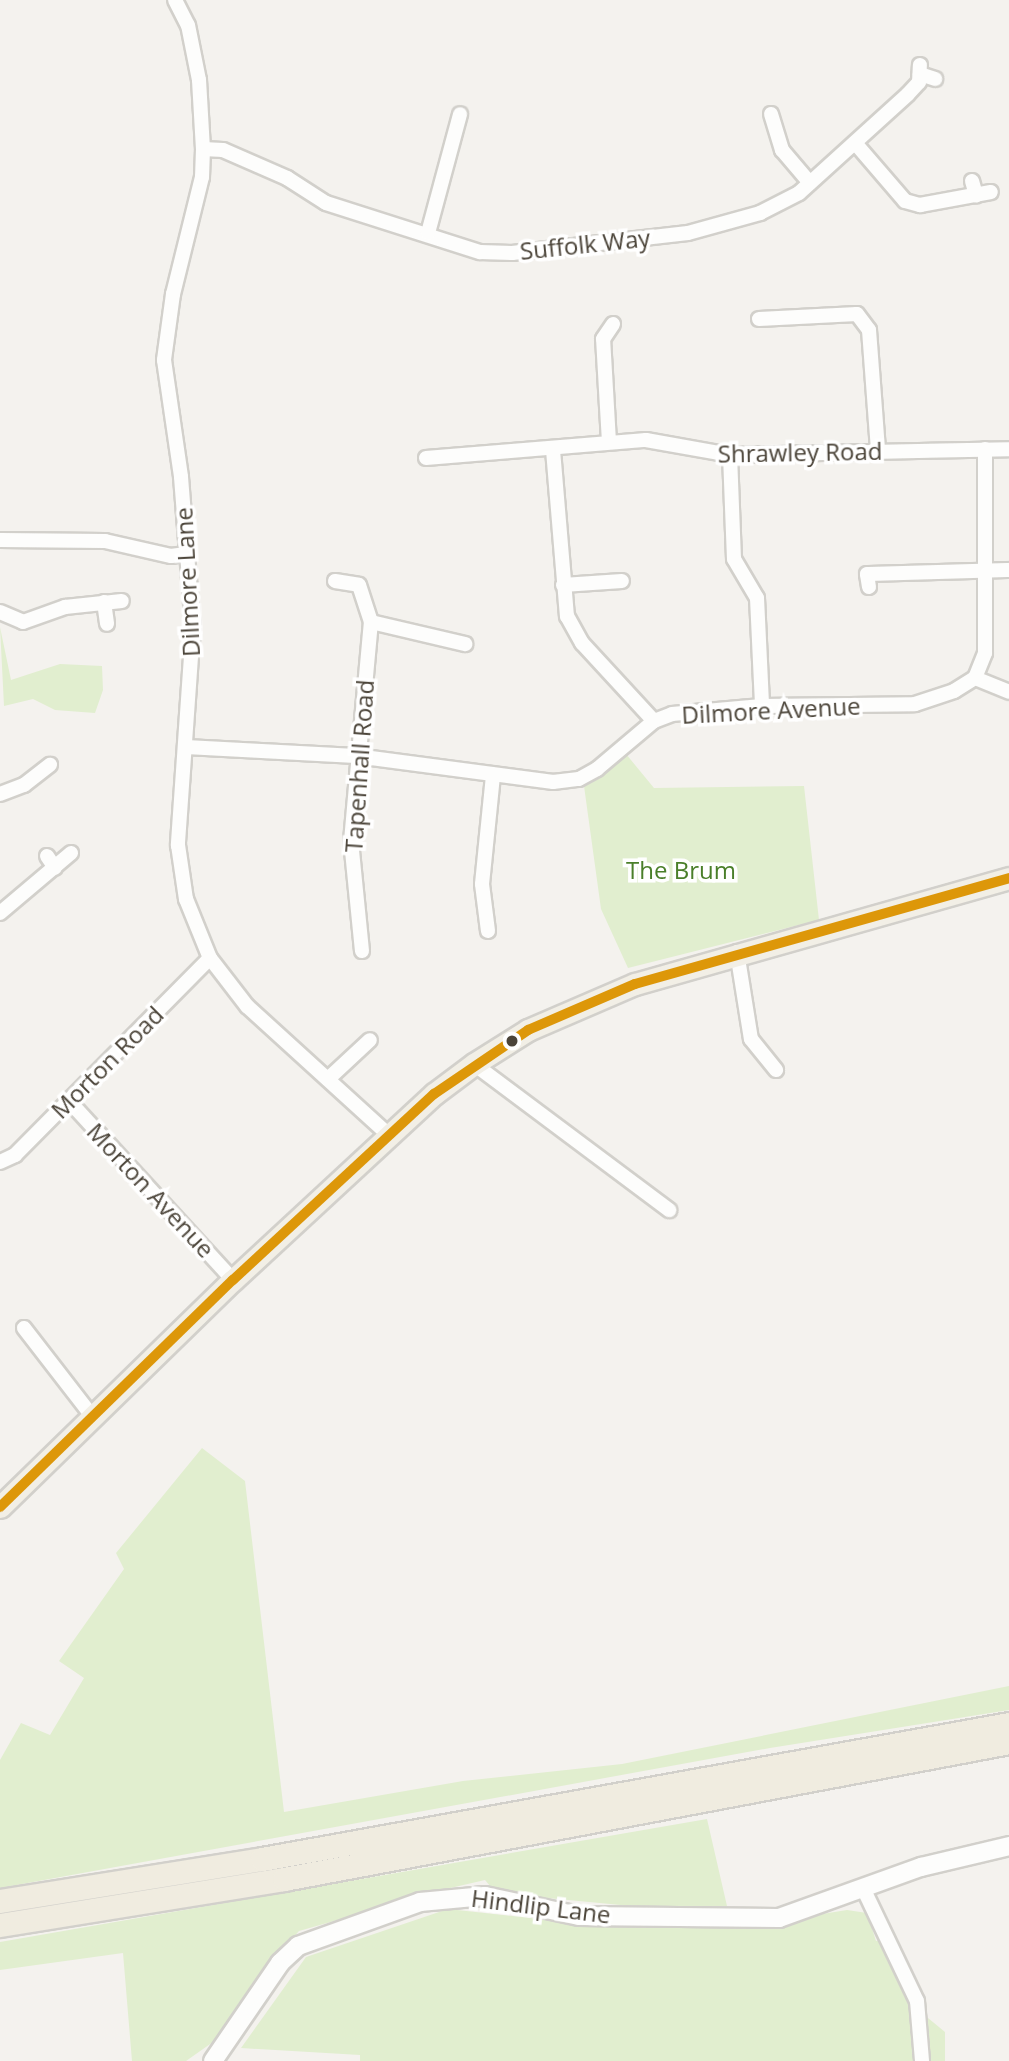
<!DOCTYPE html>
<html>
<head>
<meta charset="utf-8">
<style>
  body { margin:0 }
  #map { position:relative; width:1009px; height:2061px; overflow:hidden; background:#f4f2ee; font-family:"Open Sans",sans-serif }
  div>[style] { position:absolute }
  .green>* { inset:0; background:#e1eecf }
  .roads { filter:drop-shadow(2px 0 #d2d0cb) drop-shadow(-2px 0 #d2d0cb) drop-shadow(0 2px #d2d0cb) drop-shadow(0 -2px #d2d0cb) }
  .minor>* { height:14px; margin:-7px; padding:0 7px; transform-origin:7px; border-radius:7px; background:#fdfdfc }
  .tertiary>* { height:18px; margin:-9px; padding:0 9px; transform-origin:9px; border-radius:9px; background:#fdfdfc }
  .primary>* { height:21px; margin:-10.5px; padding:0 10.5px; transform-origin:10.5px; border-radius:10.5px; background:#f2efe6 }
  .trunk>* { height:23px; margin:-11.5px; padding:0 11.5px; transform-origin:11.5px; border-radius:11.5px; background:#f0ece0 }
  .bus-1>* { height:10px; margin:-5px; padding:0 5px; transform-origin:5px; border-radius:5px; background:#dd9709 }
  .dots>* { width:19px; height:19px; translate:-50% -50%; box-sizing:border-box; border:4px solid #fff; border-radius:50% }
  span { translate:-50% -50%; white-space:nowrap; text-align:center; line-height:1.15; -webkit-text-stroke:7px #fff; paint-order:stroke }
  .street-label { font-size:24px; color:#4b4439 }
  .park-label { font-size:24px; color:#4a7f2a }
</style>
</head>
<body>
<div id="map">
  <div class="green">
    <div style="clip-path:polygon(0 627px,11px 680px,60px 664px,102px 666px,103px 690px,95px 713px,55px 710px,33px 699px,4px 706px)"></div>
    <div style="clip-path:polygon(626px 754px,654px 788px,804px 786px,819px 920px,628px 968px,601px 909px,584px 786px)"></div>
    <div style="clip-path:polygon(202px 1448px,245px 1481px,284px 1812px,463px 1781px,622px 1764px,1009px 1686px,1009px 1710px,770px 1748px,0 1888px,0 1760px,21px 1723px,50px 1735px,84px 1678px,59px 1661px,124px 1569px,116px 1553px)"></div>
    <div style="clip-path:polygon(707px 1819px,727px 1906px,631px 1906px,496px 1893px,485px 1880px,446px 1889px,299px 1931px,261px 1973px,223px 2035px,186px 2061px,132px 2061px,123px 1953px,0 1970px,0 1942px)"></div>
    <div style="clip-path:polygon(448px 1909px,568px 1922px,643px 1920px,736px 1928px,847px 1910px,867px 1913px,876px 1941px,881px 1940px,913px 2007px,914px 2022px,928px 2018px,945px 2032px,945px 2061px,360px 2061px,360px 2055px,241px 2048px,306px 1957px)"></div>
  </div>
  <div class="roads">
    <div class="minor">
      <div style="left:175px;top:0;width:28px;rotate:63deg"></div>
      <div style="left:188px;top:25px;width:56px;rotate:78.7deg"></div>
      <div style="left:199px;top:80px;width:69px;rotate:86.7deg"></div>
      <div style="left:203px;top:149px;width:28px;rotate:92deg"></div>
      <div style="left:202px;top:177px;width:121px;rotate:103.9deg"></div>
      <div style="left:173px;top:294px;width:67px;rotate:97.8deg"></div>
      <div style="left:164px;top:360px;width:118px;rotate:81.7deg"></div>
      <div style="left:181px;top:477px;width:151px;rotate:85.5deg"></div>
      <div style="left:193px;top:628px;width:218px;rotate:94deg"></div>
      <div style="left:178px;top:845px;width:55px;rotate:81.6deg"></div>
      <div style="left:186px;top:899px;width:64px;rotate:67.9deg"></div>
      <div style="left:210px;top:958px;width:61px;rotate:52.4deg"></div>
      <div style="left:247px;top:1006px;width:192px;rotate:42.3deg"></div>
      <div style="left:920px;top:74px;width:16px;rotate:18deg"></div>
      <div style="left:771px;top:114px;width:38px;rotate:73deg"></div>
      <div style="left:782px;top:150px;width:43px;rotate:49.7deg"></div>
      <div style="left:856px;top:144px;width:75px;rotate:49.3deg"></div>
      <div style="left:905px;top:201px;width:16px;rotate:15deg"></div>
      <div style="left:920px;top:205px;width:72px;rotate:-10.4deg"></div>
      <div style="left:203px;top:149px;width:20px;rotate:3deg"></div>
      <div style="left:223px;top:150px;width:70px;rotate:23.6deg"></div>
      <div style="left:287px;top:178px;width:46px;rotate:32.7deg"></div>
      <div style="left:326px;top:203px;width:162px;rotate:17.7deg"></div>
      <div style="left:480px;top:252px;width:32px;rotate:2deg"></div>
      <div style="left:512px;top:253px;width:177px;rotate:-6.5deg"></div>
      <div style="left:688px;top:233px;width:75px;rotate:-15.5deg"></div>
      <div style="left:760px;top:213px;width:44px;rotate:-27.1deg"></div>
      <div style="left:799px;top:193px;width:147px;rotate:-42.2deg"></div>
      <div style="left:908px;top:94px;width:16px;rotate:-47deg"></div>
      <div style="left:919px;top:82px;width:17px;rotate:-87deg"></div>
      <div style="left:972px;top:181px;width:15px;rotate:74deg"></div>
      <div style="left:428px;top:233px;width:123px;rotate:-74.9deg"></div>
      <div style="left:759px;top:319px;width:98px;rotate:-2.9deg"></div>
      <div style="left:857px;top:314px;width:20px;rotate:53deg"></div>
      <div style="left:869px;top:330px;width:120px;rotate:85.7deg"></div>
      <div style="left:609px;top:442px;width:103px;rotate:-93.3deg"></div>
      <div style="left:603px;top:339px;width:18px;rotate:-56deg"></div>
      <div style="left:553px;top:450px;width:167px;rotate:85.2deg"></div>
      <div style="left:567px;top:616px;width:31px;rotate:61deg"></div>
      <div style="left:582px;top:643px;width:106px;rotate:47.3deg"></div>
      <div style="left:730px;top:455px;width:104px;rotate:87.8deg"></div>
      <div style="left:734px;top:559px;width:45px;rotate:59.5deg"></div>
      <div style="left:757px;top:598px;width:108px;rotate:87.3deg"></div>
      <div style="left:426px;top:458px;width:221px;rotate:-4.7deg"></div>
      <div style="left:646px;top:440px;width:85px;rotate:10.1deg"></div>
      <div style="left:730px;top:455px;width:279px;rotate:-1.2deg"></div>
      <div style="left:0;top:540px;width:105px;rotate:0.5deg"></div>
      <div style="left:105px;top:541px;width:68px;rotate:12.8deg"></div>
      <div style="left:171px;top:556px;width:15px;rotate:-8deg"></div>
      <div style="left:335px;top:581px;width:24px;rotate:9deg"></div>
      <div style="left:359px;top:585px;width:39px;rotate:72deg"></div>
      <div style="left:371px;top:622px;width:97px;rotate:13.2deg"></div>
      <div style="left:563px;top:585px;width:59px;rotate:-3.9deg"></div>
      <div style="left:869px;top:587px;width:13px;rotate:-99deg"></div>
      <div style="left:867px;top:574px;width:142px;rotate:-1.6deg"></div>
      <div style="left:104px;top:602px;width:22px;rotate:82deg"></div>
      <div style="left:0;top:612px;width:25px;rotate:23deg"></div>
      <div style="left:23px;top:622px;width:45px;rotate:-19.7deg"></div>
      <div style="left:65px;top:607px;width:57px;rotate:-6deg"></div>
      <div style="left:975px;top:678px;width:37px;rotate:22deg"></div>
      <div style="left:186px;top:747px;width:170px;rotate:3deg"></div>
      <div style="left:356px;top:756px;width:199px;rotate:7.5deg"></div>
      <div style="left:553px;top:782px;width:26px;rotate:-7deg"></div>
      <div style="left:579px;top:779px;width:21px;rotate:-29deg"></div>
      <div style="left:597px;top:769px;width:75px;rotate:-40.1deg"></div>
      <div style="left:654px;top:721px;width:19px;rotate:-21deg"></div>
      <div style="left:672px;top:714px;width:90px;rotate:-5.1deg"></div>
      <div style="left:762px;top:706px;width:153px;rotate:-0.7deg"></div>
      <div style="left:915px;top:704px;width:41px;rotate:-18.4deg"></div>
      <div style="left:954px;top:691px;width:25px;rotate:-32deg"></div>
      <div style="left:975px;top:678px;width:27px;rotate:-68deg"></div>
      <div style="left:985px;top:653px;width:204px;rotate:-90deg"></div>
      <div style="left:0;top:794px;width:26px;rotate:-21deg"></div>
      <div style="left:24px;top:785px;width:33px;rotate:-38deg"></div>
      <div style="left:47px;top:856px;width:14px;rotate:56deg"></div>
      <div style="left:0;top:913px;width:93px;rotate:-40.2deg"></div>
      <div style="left:488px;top:931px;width:47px;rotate:-97.3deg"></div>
      <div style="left:482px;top:884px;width:110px;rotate:-84.2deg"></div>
      <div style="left:362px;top:951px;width:111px;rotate:-95.7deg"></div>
      <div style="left:351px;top:841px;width:220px;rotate:-84.8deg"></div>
      <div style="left:737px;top:952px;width:88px;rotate:80.9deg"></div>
      <div style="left:751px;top:1039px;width:40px;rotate:51deg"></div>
      <div style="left:474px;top:1064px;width:244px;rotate:36.8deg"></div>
      <div style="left:328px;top:1079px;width:57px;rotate:-42.9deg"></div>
      <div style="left:69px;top:1101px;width:243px;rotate:47.5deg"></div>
      <div style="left:0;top:1162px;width:17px;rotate:-25deg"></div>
      <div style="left:15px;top:1155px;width:277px;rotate:-45.3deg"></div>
      <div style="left:24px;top:1328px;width:111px;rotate:52.3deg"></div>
      <div style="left:863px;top:1888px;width:125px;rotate:64.5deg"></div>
      <div style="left:917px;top:2001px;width:60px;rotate:85.2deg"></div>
    </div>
    <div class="tertiary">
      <div style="left:213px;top:2061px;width:119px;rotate:-55.6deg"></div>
      <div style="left:280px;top:1963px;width:25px;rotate:-43deg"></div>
      <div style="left:298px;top:1946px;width:130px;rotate:-19.8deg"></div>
      <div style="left:420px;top:1902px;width:65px;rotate:-5.3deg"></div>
      <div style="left:485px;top:1896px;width:96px;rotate:12deg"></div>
      <div style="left:579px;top:1916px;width:200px;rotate:0.6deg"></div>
      <div style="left:779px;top:1918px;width:151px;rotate:-19.8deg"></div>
      <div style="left:921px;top:1867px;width:90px;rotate:-13.4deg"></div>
    </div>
    <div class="primary">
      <div style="left:0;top:1507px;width:325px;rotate:-44.3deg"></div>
      <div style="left:233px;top:1280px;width:274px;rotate:-42.8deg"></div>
      <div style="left:434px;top:1094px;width:50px;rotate:-36.9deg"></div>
      <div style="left:474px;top:1064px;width:64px;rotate:-32.2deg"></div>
      <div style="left:528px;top:1030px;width:116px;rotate:-23.3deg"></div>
      <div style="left:635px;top:984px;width:389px;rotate:-15.8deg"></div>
    </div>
    <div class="trunk">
      <div style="left:0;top:1901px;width:265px;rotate:-9.1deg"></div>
      <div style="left:262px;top:1859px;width:759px;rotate:-10.24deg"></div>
      <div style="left:0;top:1925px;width:288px;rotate:-9.2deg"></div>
      <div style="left:284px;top:1879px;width:738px;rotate:-10.7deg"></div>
    </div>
  </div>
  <div class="bus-1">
    <div style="left:0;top:1507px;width:325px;rotate:-44.3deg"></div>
    <div style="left:233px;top:1280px;width:274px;rotate:-42.8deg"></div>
    <div style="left:434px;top:1094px;width:114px;rotate:-34.2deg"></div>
    <div style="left:528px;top:1030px;width:116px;rotate:-23.3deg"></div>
    <div style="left:635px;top:984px;width:389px;rotate:-15.8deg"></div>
  </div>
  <div class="dots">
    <div style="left:512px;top:1041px;background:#4b4439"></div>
  </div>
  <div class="street-label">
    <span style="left:585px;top:244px;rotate:-6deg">Suffolk Way</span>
    <span style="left:800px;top:452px;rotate:-1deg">Shrawley Road</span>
    <span style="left:187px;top:582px;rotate:-93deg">Dilmore Lane</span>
    <span style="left:771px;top:710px;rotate:-3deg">Dilmore Avenue</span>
    <span style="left:359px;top:766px;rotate:-86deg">Tapenhall Road</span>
    <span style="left:107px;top:1062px;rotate:-45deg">Morton Road</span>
    <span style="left:151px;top:1190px;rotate:47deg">Morton Avenue</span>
    <span style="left:541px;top:1906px;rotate:7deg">Hindlip Lane</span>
  </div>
  <div class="park-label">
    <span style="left:681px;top:870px">The Brum</span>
  </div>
</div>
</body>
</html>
